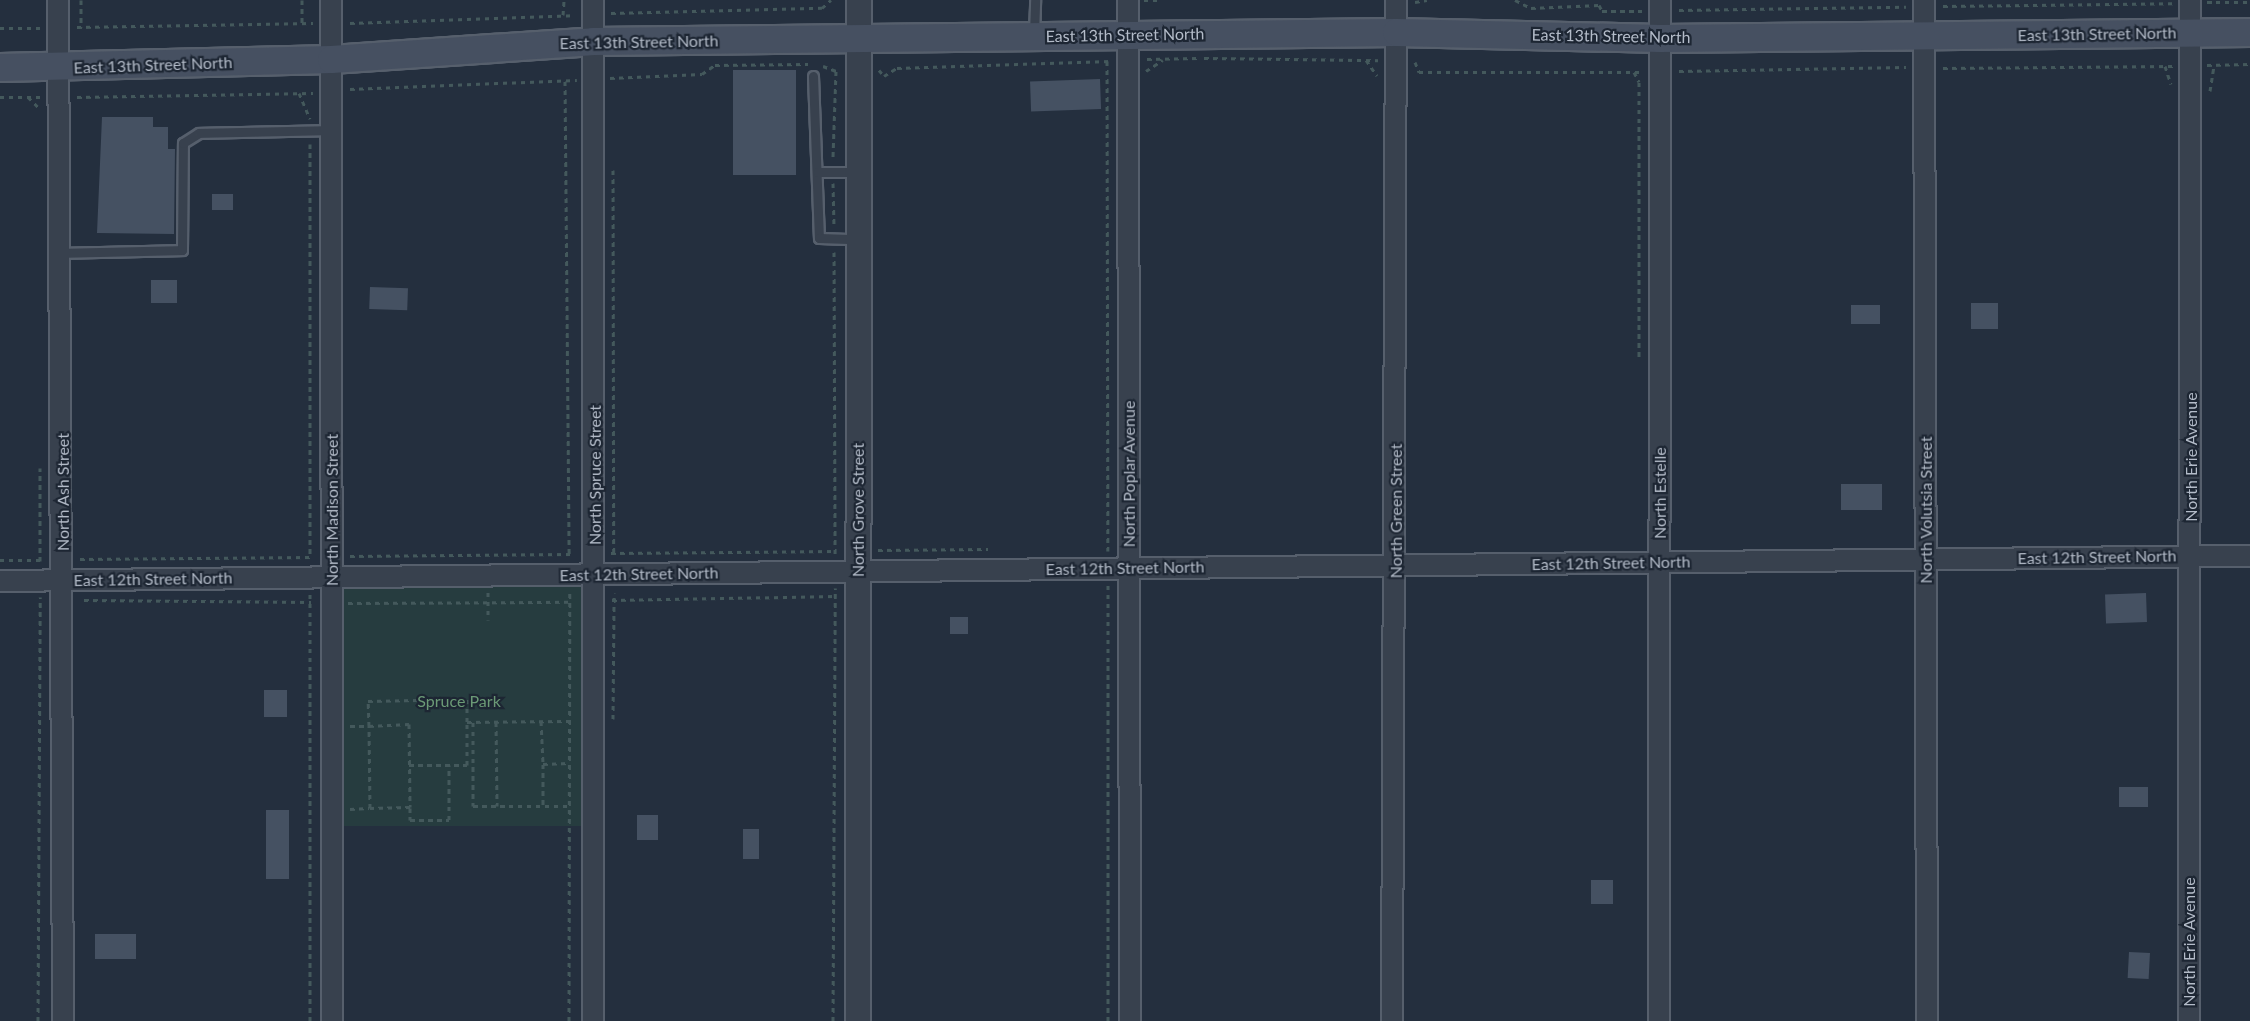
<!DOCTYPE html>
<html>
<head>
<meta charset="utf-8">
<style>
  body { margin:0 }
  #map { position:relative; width:2250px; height:1021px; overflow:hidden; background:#242f3e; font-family:Lato,sans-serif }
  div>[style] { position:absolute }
  .green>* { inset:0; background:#263c3f; transform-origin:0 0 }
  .building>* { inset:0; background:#455162; transform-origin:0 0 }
  .path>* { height:3px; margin-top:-1.5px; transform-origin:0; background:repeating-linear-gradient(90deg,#44595c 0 4.5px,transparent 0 9px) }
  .roads { filter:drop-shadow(2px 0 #565f6c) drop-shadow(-2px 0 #565f6c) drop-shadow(0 2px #565f6c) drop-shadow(0 -2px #565f6c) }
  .service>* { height:9px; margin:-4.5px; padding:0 4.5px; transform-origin:4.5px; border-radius:4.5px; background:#38414e }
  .minor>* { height:20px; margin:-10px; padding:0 10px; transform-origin:10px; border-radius:10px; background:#38414e }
  .tertiary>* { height:24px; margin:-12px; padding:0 12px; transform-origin:12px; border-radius:12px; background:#38414e }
  .secondary>* { height:27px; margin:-13.5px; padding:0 13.5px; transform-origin:13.5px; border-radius:13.5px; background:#465061 }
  span { translate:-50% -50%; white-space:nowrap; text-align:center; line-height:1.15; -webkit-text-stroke:4.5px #1d2633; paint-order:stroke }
  .street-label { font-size:16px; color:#b4bcc9 }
  .park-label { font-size:16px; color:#6b9a76 }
</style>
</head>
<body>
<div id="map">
  <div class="green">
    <div style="left:595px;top:574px;width:252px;height:263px;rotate:90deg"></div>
  </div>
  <div class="building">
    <div style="left:733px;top:70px;width:63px;height:105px"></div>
    <div style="left:1100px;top:79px;width:30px;height:70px;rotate:88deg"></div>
    <div style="clip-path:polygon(102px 117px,153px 117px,153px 127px,168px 127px,168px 149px,175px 149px,174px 234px,97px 233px)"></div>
    <div style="left:212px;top:194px;width:21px;height:16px"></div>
    <div style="left:177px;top:280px;width:23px;height:26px;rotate:90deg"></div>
    <div style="left:370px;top:287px;width:38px;height:22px;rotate:2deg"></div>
    <div style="left:1971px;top:303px;width:27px;height:26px"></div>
    <div style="left:1851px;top:305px;width:29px;height:19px"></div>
    <div style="left:1841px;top:484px;width:41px;height:26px"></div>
    <div style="left:2146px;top:593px;width:29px;height:41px;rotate:88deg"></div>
    <div style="left:950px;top:617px;width:18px;height:17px"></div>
    <div style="left:264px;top:690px;width:23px;height:27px"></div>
    <div style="left:2119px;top:787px;width:29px;height:20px"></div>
    <div style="left:266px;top:810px;width:23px;height:69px"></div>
    <div style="left:637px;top:815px;width:21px;height:25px"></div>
    <div style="left:743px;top:829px;width:16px;height:30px"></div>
    <div style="left:1591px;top:880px;width:22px;height:24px"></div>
    <div style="left:95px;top:934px;width:41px;height:25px"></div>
    <div style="left:2129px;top:952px;width:21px;height:26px;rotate:3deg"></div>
  </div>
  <div class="path">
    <div style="left:81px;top:0;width:27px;rotate:90deg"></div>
    <div style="left:302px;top:0;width:23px;rotate:90deg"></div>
    <div style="left:1144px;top:0;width:13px"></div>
    <div style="left:1515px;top:0;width:18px;rotate:27deg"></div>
    <div style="left:1531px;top:8px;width:68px;rotate:-2.5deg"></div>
    <div style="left:1599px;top:5px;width:7px;rotate:63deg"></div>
    <div style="left:1602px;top:11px;width:40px"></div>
    <div style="left:1415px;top:2px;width:12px;rotate:-9deg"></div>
    <div style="left:2207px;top:2px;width:43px"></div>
    <div style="left:1943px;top:6px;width:230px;rotate:-0.7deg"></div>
    <div style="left:1679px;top:10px;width:227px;rotate:-0.8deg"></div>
    <div style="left:611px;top:13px;width:211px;rotate:-1.4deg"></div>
    <div style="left:822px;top:8px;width:12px;rotate:-42deg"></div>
    <div style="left:563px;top:15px;width:15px;rotate:-86deg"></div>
    <div style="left:350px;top:23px;width:224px;rotate:-2deg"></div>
    <div style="left:77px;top:27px;width:236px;rotate:-1deg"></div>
    <div style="left:0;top:28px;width:40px"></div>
    <div style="left:1204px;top:58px;width:174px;rotate:0.7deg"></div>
    <div style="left:1147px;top:59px;width:51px;rotate:-1.1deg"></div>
    <div style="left:1366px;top:60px;width:19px;rotate:55deg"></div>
    <div style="left:1107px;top:61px;width:490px;rotate:89.9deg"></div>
    <div style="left:1415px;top:62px;width:11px;rotate:68deg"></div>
    <div style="left:1419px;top:72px;width:223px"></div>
    <div style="left:2207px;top:65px;width:43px;rotate:-1.3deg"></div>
    <div style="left:823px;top:66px;width:14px;rotate:21deg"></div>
    <div style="left:836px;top:71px;width:87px;rotate:92deg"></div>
    <div style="left:2165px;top:66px;width:19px;rotate:72deg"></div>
    <div style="left:1943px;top:68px;width:230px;rotate:-0.5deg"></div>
    <div style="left:879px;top:70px;width:8px;rotate:50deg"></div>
    <div style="left:884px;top:76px;width:15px;rotate:-32deg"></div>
    <div style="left:897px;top:68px;width:214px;rotate:-1.9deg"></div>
    <div style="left:1146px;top:71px;width:20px;rotate:-33deg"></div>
    <div style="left:1679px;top:71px;width:227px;rotate:-1deg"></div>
    <div style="left:1634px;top:72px;width:11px;rotate:63deg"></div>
    <div style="left:1639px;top:82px;width:278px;rotate:90deg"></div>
    <div style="left:610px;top:78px;width:92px;rotate:-2.5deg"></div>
    <div style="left:702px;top:74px;width:16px;rotate:-35deg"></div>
    <div style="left:715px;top:65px;width:93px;rotate:-0.6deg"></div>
    <div style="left:565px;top:81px;width:475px;rotate:89.5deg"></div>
    <div style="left:350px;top:89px;width:227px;rotate:-2.3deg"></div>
    <div style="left:2210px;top:91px;width:26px;rotate:-81deg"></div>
    <div style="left:299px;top:93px;width:28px;rotate:67deg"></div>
    <div style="left:0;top:97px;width:40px"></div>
    <div style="left:28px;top:97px;width:16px;rotate:45deg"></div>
    <div style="left:77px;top:97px;width:236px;rotate:-1deg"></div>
    <div style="left:310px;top:144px;width:413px;rotate:90deg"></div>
    <div style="left:613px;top:170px;width:384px;rotate:89.9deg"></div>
    <div style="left:833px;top:183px;width:44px;rotate:88.7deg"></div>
    <div style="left:834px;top:252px;width:302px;rotate:89.8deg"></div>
    <div style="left:878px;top:550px;width:110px;rotate:-0.5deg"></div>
    <div style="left:611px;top:553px;width:224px;rotate:-0.5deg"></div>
    <div style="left:350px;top:556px;width:224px;rotate:-0.5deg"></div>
    <div style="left:80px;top:559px;width:233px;rotate:-0.5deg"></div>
    <div style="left:0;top:560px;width:43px"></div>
    <div style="left:40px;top:561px;width:93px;rotate:-90deg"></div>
    <div style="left:1108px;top:585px;width:436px;rotate:90deg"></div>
    <div style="left:488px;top:592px;width:28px;rotate:90deg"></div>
    <div style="left:310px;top:594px;width:427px;rotate:90deg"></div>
    <div style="left:84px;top:600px;width:227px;rotate:0.5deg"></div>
    <div style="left:612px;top:600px;width:223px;rotate:-1deg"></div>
    <div style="left:348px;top:603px;width:221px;rotate:-0.3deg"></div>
    <div style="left:613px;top:719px;width:126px;rotate:-89.5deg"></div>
    <div style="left:541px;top:721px;width:43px;rotate:87.3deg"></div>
    <div style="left:543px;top:764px;width:26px;rotate:-2deg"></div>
    <div style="left:473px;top:722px;width:84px;rotate:90deg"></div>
    <div style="left:473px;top:806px;width:96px"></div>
    <div style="left:496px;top:722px;width:84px;rotate:89.3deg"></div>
    <div style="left:350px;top:726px;width:19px"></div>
    <div style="left:369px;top:726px;width:40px;rotate:-2.9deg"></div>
    <div style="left:409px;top:724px;width:83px;rotate:89.3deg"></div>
    <div style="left:410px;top:807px;width:40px;rotate:178.6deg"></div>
    <div style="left:370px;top:808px;width:82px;rotate:-90.7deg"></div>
    <div style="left:369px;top:726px;width:25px;rotate:-92deg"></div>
    <div style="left:368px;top:701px;width:99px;rotate:-1.2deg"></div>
    <div style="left:467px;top:699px;width:23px;rotate:90deg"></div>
    <div style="left:467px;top:722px;width:102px;rotate:-0.6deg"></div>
    <div style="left:543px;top:764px;width:42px;rotate:90deg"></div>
    <div style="left:409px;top:765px;width:58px"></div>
    <div style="left:467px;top:765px;width:42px;rotate:-90deg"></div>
    <div style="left:410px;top:808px;width:12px;rotate:90deg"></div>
    <div style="left:410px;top:820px;width:39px"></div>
    <div style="left:449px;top:820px;width:55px;rotate:-90deg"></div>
    <div style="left:350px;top:809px;width:19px;rotate:-3deg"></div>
    <div style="left:38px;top:1021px;width:424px;rotate:-89.7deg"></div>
    <div style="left:569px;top:1021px;width:429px;rotate:-89.9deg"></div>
    <div style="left:833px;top:1021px;width:433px;rotate:-89.7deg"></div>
  </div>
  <div class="roads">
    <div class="service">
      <div style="left:1034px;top:34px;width:34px;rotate:-88deg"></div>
      <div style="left:813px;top:76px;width:162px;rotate:87.9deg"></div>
      <div style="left:819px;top:238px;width:37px;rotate:2deg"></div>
      <div style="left:818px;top:172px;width:41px"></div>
      <div style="left:61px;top:253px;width:121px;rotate:-1.4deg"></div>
      <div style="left:182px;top:250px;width:107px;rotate:-89.5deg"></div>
      <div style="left:183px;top:143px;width:19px;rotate:-32deg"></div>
      <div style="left:199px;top:133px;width:131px;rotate:-1.3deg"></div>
    </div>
    <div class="minor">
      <div style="left:58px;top:0;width:1021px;rotate:89.72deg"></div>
      <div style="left:331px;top:0;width:1021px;rotate:89.94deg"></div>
      <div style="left:1128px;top:0;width:1021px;rotate:89.89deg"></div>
      <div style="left:1924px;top:0;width:1021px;rotate:89.83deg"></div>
      <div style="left:0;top:581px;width:2250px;rotate:-0.64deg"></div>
      <div style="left:593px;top:1021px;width:1021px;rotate:-90deg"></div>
      <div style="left:1392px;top:1021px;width:1021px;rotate:-89.78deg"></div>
      <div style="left:1659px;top:1021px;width:1021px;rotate:-89.94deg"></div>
      <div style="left:2189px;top:1021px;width:1021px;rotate:-89.94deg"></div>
    </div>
    <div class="tertiary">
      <div style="left:858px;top:1021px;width:1021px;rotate:-89.94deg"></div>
    </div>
    <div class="secondary">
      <div style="left:0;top:67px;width:331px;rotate:-1.4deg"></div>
      <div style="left:331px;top:59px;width:263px;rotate:-3.9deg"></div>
      <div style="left:593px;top:41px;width:803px;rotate:-0.64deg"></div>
      <div style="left:1396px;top:32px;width:264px;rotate:1.3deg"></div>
      <div style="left:1660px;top:38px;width:590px;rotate:-0.58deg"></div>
    </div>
  </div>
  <div class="street-label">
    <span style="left:2097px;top:34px;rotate:-1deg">East 13th Street North</span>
    <span style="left:1125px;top:35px;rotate:-1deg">East 13th Street North</span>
    <span style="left:1611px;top:36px;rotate:1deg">East 13th Street North</span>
    <span style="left:639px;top:42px;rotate:-1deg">East 13th Street North</span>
    <span style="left:153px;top:65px;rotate:-2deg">East 13th Street North</span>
    <span style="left:2191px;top:457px;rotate:-90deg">North Erie Avenue</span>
    <span style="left:1129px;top:474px;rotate:-90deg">North Poplar Avenue</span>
    <span style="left:595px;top:475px;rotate:-90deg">North Spruce Street</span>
    <span style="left:63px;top:492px;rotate:-90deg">North Ash Street</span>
    <span style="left:1660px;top:493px;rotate:-90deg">North Estelle</span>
    <span style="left:332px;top:510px;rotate:-90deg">North Madison Street</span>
    <span style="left:858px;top:510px;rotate:-90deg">North Grove Street</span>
    <span style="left:1926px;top:510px;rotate:-90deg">North Volutsia Street</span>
    <span style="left:1396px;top:511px;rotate:-90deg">North Green Street</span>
    <span style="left:2097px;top:557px;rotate:-1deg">East 12th Street North</span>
    <span style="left:1611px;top:563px;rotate:-1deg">East 12th Street North</span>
    <span style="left:1125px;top:568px;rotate:-1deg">East 12th Street North</span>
    <span style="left:639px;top:574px;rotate:-1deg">East 12th Street North</span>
    <span style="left:153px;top:579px;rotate:-1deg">East 12th Street North</span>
    <span style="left:2189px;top:942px;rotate:-90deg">North Erie Avenue</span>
  </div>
  <div class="park-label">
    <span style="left:459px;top:701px">Spruce Park</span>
  </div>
</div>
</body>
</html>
